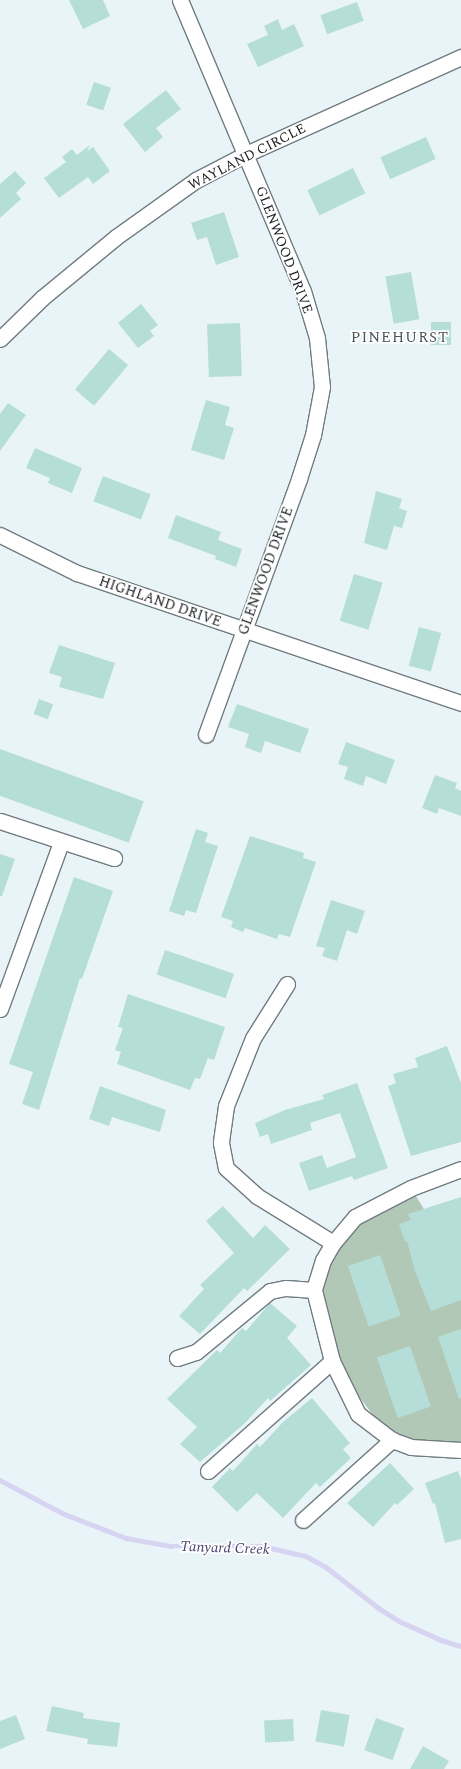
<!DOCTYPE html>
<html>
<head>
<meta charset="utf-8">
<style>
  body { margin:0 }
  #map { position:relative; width:461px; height:1769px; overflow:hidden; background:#e8f4f8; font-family:Spectral,serif }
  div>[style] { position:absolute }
  .green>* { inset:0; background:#b1c8b6 }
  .stream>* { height:4.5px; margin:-2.25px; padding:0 2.25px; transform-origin:2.25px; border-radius:2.25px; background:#d7d4f2 }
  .building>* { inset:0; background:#b6ded9; transform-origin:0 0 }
  .roads { filter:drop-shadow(1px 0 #717c80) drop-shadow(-1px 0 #717c80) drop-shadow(0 1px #717c80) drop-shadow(0 -1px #717c80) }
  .minor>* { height:15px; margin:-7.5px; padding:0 7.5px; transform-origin:7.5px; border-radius:7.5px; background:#fff }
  span { translate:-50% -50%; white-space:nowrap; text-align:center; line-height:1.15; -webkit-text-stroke:3.5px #fff; paint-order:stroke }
  .street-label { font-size:14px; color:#1a1e20 }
  .neighbourhood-label { font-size:15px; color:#4b5558; letter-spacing:1px }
  .water-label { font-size:15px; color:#49416c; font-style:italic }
</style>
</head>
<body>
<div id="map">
  <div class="green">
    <div style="clip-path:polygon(411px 1188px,461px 1270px,461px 1450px,392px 1440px,332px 1361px,314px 1290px,333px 1243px,379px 1206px)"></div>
  </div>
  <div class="stream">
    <div style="left:0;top:1480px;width:70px;rotate:28deg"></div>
    <div style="left:62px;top:1513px;width:69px;rotate:21.3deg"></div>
    <div style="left:126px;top:1538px;width:46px;rotate:10.1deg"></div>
    <div style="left:171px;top:1546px;width:91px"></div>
    <div style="left:262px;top:1546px;width:45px;rotate:12.8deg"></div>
    <div style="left:306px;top:1556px;width:23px;rotate:29deg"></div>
    <div style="left:326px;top:1567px;width:68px;rotate:37.9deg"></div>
    <div style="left:380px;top:1609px;width:22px;rotate:32deg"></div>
    <div style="left:399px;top:1621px;width:46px;rotate:24.3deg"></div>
    <div style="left:441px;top:1640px;width:21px;rotate:17deg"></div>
  </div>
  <div class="building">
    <div style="clip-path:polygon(69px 0,103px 0,110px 16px,83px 29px)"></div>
    <div style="left:357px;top:2px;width:20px;height:39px;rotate:70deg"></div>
    <div style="clip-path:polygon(278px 19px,282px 30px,294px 24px,304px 46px,258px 67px,247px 44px,268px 35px,264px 26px)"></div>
    <div style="left:94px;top:82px;width:18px;height:24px;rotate:19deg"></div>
    <div style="clip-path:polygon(166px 90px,181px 109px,156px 128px,163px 137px,145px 152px,123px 124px)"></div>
    <div style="left:426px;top:137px;width:24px;height:50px;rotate:66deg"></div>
    <div style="clip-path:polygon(90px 145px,87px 151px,93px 147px,110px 171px,93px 184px,88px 177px,59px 198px,44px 178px,66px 162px,62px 157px,72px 149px,77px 155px)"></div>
    <div style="left:353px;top:168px;width:28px;height:51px;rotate:64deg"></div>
    <div style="clip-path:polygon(15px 171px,26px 183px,16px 193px,21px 199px,0 218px,0 184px)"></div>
    <div style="clip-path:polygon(224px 212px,239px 257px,216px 265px,207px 237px,197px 240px,191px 223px)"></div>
    <div style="left:411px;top:272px;width:48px;height:26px;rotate:80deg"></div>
    <div style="clip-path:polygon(141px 304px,158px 325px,150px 331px,154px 336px,138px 348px,118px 323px)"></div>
    <div style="left:431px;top:322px;width:20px;height:23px"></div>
    <div style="left:240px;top:323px;width:53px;height:33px;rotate:88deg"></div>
    <div style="left:109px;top:349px;width:25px;height:53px;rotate:40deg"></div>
    <div style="clip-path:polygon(206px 400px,230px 407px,225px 425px,234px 428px,224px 460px,191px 450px)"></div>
    <div style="clip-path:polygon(8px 403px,26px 415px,0 451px,0 414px)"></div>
    <div style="clip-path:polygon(35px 448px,82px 468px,72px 493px,48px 483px,50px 478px,26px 468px)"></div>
    <div style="left:103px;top:476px;width:51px;height:27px;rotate:21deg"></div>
    <div style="clip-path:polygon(376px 491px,402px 499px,399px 508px,407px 511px,402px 528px,394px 526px,387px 550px,364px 543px)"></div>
    <div style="clip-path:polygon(176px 515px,221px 532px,218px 540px,242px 549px,236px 567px,215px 559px,216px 556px,168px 538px)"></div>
    <div style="left:354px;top:574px;width:30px;height:49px;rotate:17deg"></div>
    <div style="left:419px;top:627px;width:23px;height:40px;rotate:15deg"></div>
    <div style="clip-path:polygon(59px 645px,115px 663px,103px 699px,59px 687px,62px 677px,49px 673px)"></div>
    <div style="left:39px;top:699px;width:15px;height:16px;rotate:20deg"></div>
    <div style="clip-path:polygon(237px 704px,309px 729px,300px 753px,265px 741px,261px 753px,245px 747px,249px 734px,228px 727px)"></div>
    <div style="clip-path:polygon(346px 742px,395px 760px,386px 784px,366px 776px,363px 786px,344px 779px,348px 767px,338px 764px)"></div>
    <div style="left:0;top:749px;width:153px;height:44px;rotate:20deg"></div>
    <div style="clip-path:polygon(435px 775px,457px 783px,455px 788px,461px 791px,461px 816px,439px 808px,437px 814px,422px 808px)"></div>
    <div style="clip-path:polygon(196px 829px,208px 833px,205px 842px,218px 846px,196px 913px,186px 910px,184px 916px,169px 911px)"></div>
    <div style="clip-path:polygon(250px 836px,304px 853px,303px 858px,316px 862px,290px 937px,279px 934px,277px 939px,245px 928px,243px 932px,231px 927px,233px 921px,221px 917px)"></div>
    <div style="clip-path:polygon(0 854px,15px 859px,2px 896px,0 896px)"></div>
    <div style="clip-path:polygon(74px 877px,113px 891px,82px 979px,80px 978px,39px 1110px,22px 1104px,33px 1072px,9px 1064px)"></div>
    <div style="clip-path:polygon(331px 900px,365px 911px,357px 934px,347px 930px,337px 961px,322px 956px,325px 948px,316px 946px)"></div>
    <div style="left:165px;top:950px;width:73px;height:26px;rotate:19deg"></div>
    <div style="clip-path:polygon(128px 994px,225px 1027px,214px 1060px,208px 1058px,200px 1079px,195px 1078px,190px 1090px,117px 1064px,121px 1052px,115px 1050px,123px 1028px,118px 1027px)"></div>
    <div style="clip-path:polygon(447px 1046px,461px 1083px,461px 1142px,411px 1156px,388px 1086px,396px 1083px,393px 1074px,418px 1067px,415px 1058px)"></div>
    <div style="clip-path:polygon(357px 1083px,388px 1168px,354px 1180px,352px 1176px,309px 1191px,299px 1163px,322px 1155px,327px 1168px,356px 1157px,340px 1113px,310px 1123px,312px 1130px,271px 1144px,268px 1134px,260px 1137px,255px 1123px,285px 1110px,324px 1099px,322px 1095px)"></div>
    <div style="clip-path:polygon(100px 1086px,166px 1110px,160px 1132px,112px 1117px,109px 1126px,89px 1119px)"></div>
    <div style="clip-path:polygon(461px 1197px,461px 1300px,431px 1311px,415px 1271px,407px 1241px,405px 1242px,399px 1224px,411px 1220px,408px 1214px)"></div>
    <div style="clip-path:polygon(223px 1206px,253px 1238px,265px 1225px,290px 1249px,247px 1291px,244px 1288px,200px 1334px,179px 1316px,204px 1289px,200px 1285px,234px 1253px,206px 1221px)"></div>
    <div style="left:380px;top:1255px;width:64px;height:34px;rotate:71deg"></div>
    <div style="clip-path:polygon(270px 1303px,297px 1326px,287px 1338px,311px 1365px,270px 1401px,268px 1398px,245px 1423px,200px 1462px,180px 1444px,197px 1427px,167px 1399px,217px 1350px,220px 1353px,242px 1328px,246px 1331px)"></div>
    <div style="clip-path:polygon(461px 1329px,461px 1398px,459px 1399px,438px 1337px)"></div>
    <div style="left:410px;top:1346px;width:64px;height:35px;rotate:71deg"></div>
    <div style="clip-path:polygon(312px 1398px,350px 1443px,343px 1449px,351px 1458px,320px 1487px,316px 1483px,283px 1518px,257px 1493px,237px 1512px,212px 1487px,230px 1468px,233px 1471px,257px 1444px,260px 1447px,283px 1422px)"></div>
    <div style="clip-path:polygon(390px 1463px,414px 1489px,397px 1505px,395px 1503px,373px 1527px,347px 1503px)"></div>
    <div style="clip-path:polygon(458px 1471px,461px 1479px,461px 1539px,445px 1543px,435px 1503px,433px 1504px,425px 1483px)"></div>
    <div style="clip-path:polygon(52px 1706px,84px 1713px,83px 1718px,120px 1723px,117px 1747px,87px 1744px,88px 1739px,46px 1731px)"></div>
    <div style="left:321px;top:1710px;width:29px;height:32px;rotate:10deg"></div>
    <div style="clip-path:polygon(16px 1715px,25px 1739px,0 1749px,0 1721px)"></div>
    <div style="left:376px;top:1718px;width:30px;height:34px;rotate:20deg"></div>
    <div style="left:293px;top:1719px;width:22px;height:29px;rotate:87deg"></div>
    <div style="clip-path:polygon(423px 1746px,449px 1761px,444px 1769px,410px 1769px)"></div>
  </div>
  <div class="roads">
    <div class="minor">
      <div style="left:180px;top:0;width:316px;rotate:67.1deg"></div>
      <div style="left:303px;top:291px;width:49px;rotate:73.4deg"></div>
      <div style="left:317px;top:338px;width:49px;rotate:84.2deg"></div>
      <div style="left:322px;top:387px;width:49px;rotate:100.6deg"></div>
      <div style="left:313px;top:435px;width:46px;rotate:107.7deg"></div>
      <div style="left:299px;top:479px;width:272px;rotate:110deg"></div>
      <div style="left:0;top:339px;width:59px;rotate:-44.3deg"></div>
      <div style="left:42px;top:298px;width:96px;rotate:-39.5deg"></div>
      <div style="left:116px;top:237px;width:98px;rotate:-35.5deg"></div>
      <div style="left:196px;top:180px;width:56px;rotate:-27.5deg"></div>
      <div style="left:246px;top:154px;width:236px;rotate:-24.3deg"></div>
      <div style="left:0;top:535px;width:86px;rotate:26.3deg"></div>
      <div style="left:77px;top:573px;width:405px;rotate:18.7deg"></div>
      <div style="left:0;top:821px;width:120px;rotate:18deg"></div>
      <div style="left:287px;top:984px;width:64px;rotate:122.2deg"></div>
      <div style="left:253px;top:1038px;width:73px;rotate:111.7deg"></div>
      <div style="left:226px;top:1106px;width:37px;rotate:98deg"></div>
      <div style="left:221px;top:1143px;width:25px;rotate:79deg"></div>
      <div style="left:226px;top:1168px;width:42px;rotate:42.1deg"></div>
      <div style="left:257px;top:1196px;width:89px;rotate:31.7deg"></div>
      <div style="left:0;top:1009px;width:178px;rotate:-69.9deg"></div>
      <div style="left:461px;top:1169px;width:53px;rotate:159.2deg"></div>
      <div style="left:411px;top:1188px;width:63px;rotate:152.6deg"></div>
      <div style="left:355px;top:1217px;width:34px;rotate:130deg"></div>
      <div style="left:333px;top:1243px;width:20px;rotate:120deg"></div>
      <div style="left:323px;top:1260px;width:31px;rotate:107deg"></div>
      <div style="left:314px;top:1290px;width:73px;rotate:75.8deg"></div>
      <div style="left:332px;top:1361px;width:59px;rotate:63.9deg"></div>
      <div style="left:358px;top:1414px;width:43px;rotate:37.4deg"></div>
      <div style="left:392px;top:1440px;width:20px;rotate:20deg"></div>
      <div style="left:411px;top:1447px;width:50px;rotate:3.4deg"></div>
      <div style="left:177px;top:1358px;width:20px;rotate:-18deg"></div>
      <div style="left:196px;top:1352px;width:96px;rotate:-39.5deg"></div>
      <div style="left:270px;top:1291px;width:16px;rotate:-11deg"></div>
      <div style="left:286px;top:1288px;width:28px;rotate:4deg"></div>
      <div style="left:208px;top:1471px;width:166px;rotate:-41.6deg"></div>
      <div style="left:303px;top:1520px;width:120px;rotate:-42deg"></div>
    </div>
  </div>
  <div class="street-label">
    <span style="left:247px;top:157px;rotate:-27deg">WAYLAND CIRCLE</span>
    <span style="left:284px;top:250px;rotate:69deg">GLENWOOD DRIVE</span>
    <span style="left:266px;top:571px;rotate:-70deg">GLENWOOD DRIVE</span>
    <span style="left:160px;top:602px;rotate:19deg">HIGHLAND DRIVE</span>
  </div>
  <div class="neighbourhood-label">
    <span style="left:400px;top:338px">PINEHURST</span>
  </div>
  <div class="water-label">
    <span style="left:225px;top:1548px;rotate:2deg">Tanyard Creek</span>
  </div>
</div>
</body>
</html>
